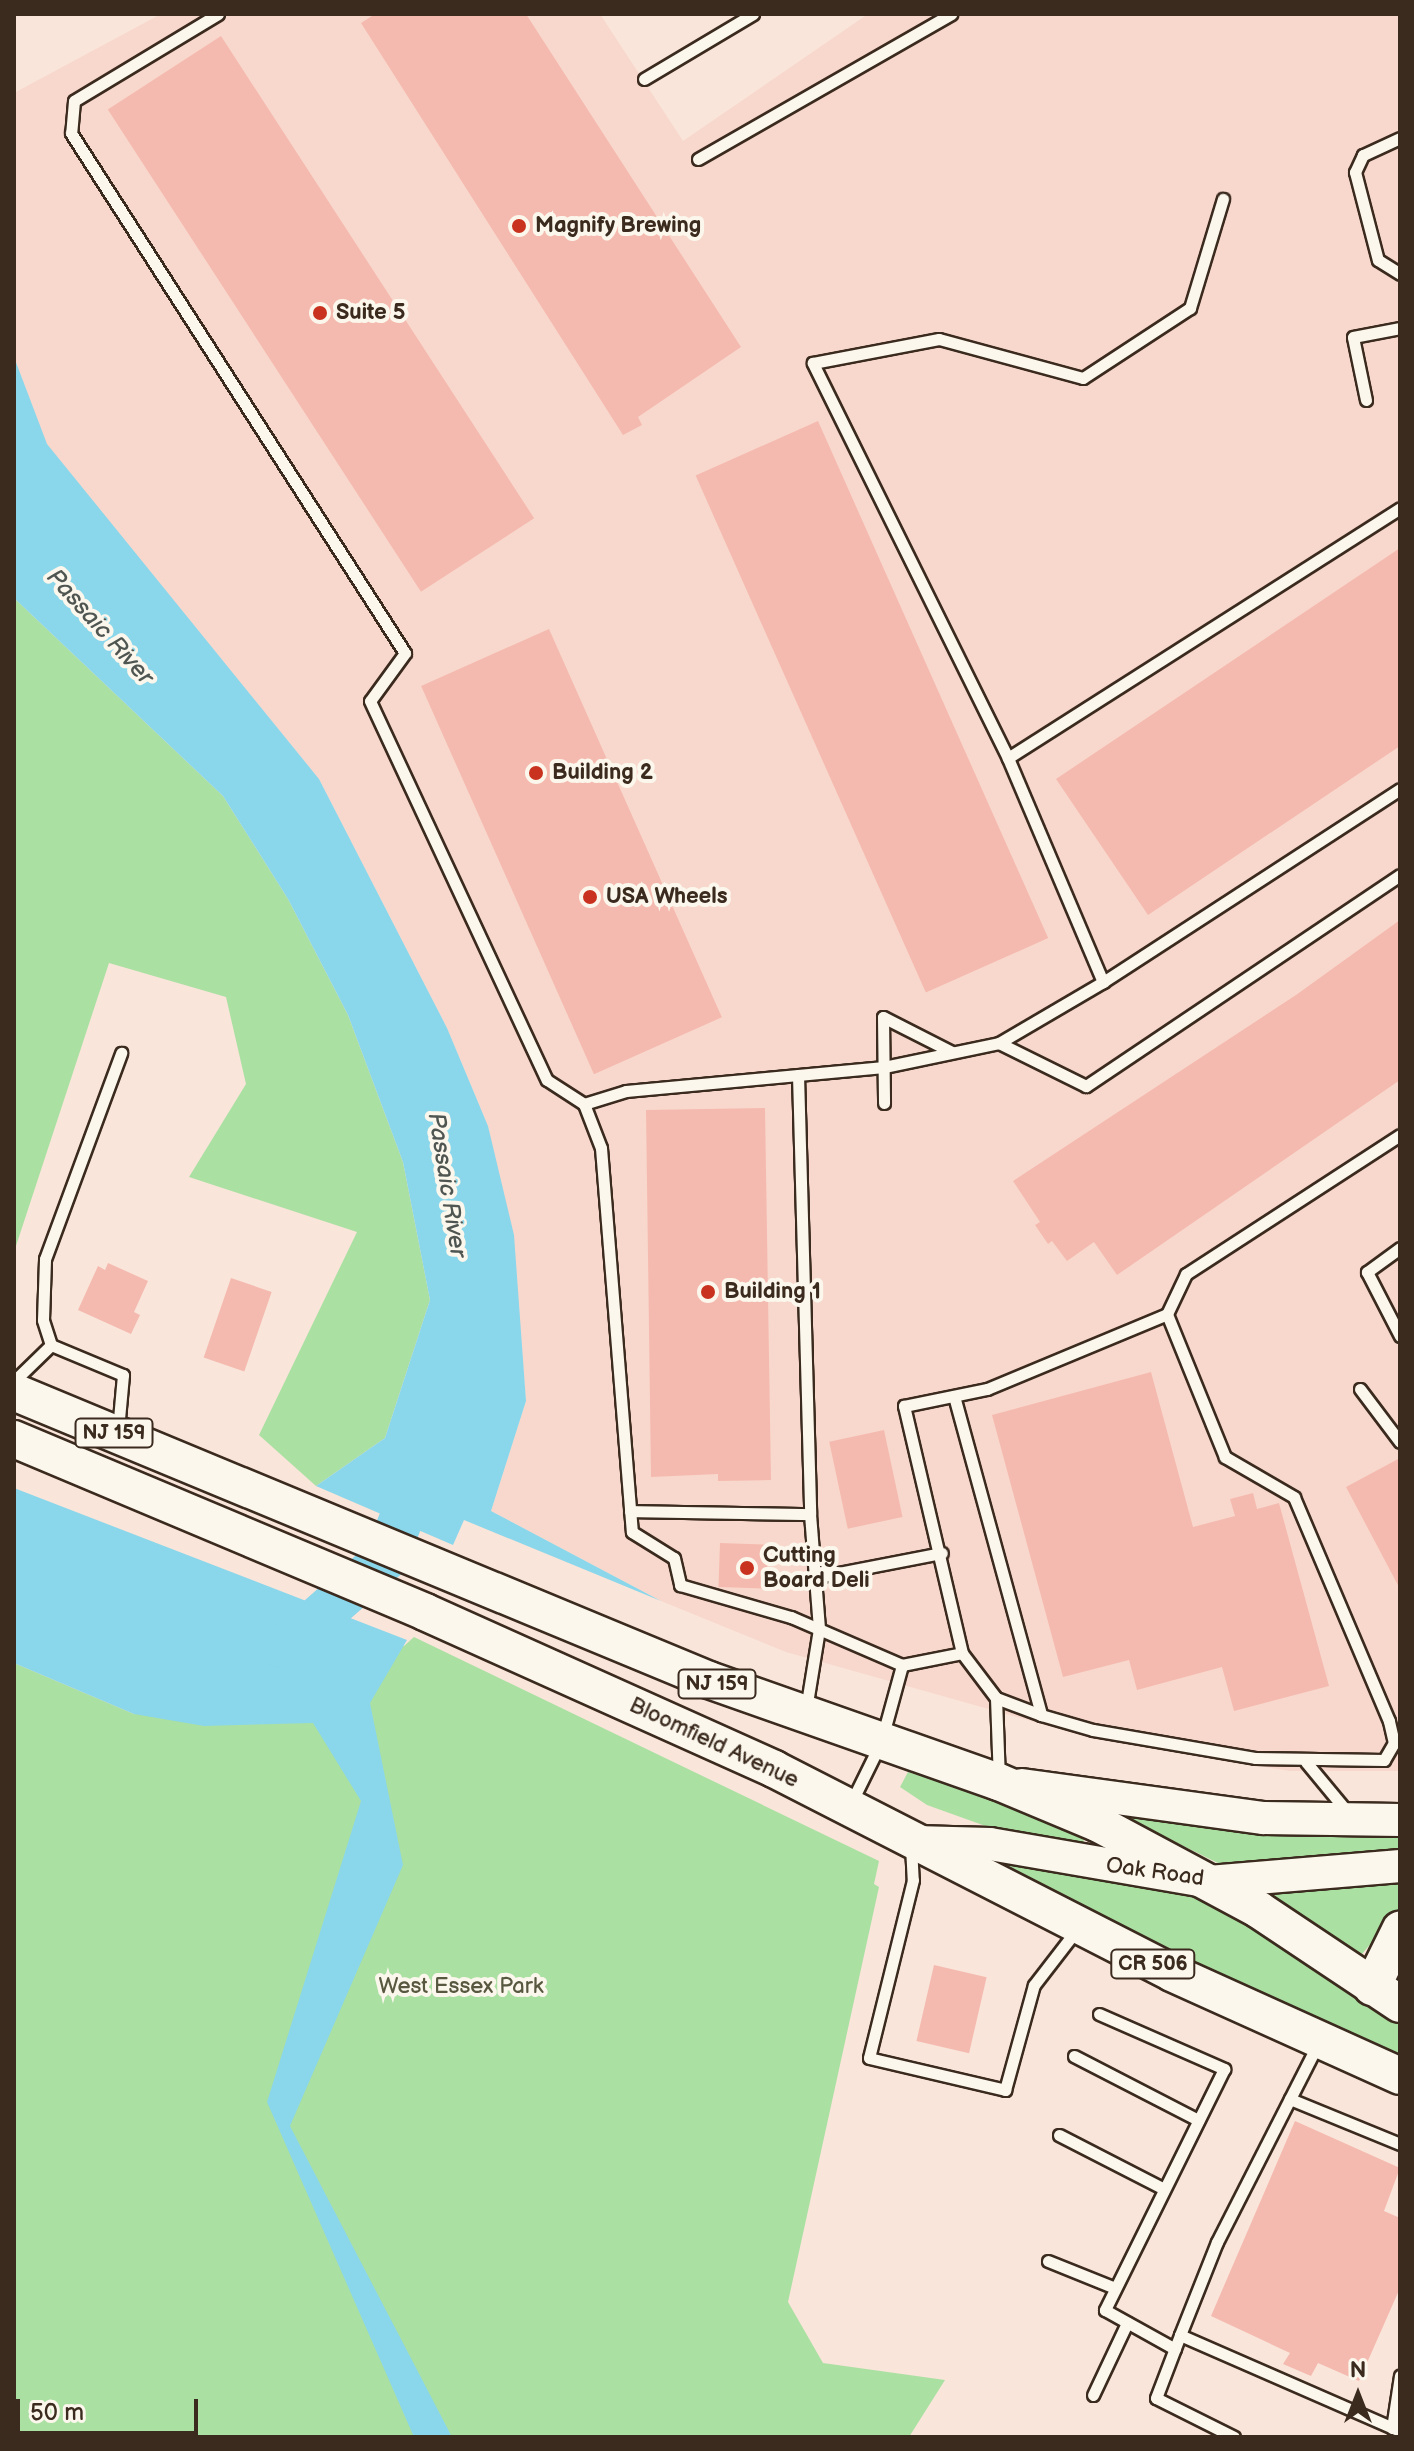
<!DOCTYPE html>
<html>
<head>
<meta charset="utf-8">
<style>
  body { margin:0 }
  #map { position:relative; width:1414px; height:2451px; overflow:hidden; background:#f9e5da; font-family:"Balsamiq Sans",sans-serif }
  div>[style] { position:absolute }
  .built>* { inset:0; background:#f8d8cd }
  .green>* { inset:0; background:#abe0a3 }
  .water>* { inset:0; background:#8ad6ea }
  .river>* { height:44px; margin:-22px; padding:0 22px; transform-origin:22px; border-radius:22px; background:#8ad6ea }
  .building>* { inset:0; background:#f5baaf; transform-origin:0 0 }
  .roads { filter:drop-shadow(2px 0 #3b2a1e) drop-shadow(-2px 0 #3b2a1e) drop-shadow(0 2px #3b2a1e) drop-shadow(0 -2px #3b2a1e) }
  .lane>* { height:11px; margin:-5.5px; padding:0 5.5px; transform-origin:5.5px; border-radius:5.5px; background:#fbf7ec }
  .secondary>* { height:32px; margin:-16px; padding:0 16px; transform-origin:16px; border-radius:16px; background:#fbf7ec }
  .primary>* { height:36px; margin:-18px; padding:0 18px; transform-origin:18px; border-radius:18px; background:#fbf7ec }
  .dots>* { width:22px; height:22px; translate:-50% -50%; box-sizing:border-box; border:4px solid #fbf7ec; border-radius:50% }
  span { translate:-50% -50%; white-space:nowrap; text-align:center; line-height:1.15; -webkit-text-stroke:8px #fbf7ec; paint-order:stroke }
  .shield-label span { padding:2px 6px; background:#fbf7ec; border:2px solid; border-radius:6px; -webkit-text-stroke-width:0 }
  .shield-label { font-size:20px; color:#3b2a1e; font-weight:700 }
  .poi-label { font-size:22px; color:#3b2a1e; font-weight:700 }
  .left { translate:0 -50%; text-align:left }
  .street-label { font-size:22px; color:#3b2a1e }
  .park-label { font-size:22px; color:#57583f }
  .water-label { font-size:24px; color:#4f5551; font-style:italic }
  .frame { position:absolute; inset:0; border:16px solid #3b2a1e; pointer-events:none }
  .north { position:absolute; left:1318px; top:2355px; width:80px; height:80px; -webkit-text-stroke:6px #fbf7ec; paint-order:stroke; rotate:0deg; font-size:22px; font-weight:700; line-height:32px; text-align:center; color:#3b2a1e }
  .north::after { content:''; display:block; margin:auto; width:28px; height:36px; background:#3b2a1e; clip-path:polygon(50% 0,100% 100%,50% 72%,0 100%) }
  .scale { position:absolute; left:16px; top:2399px; width:182px; height:36px; box-sizing:border-box; border:4px solid #3b2a1e; border-top:0; padding-left:10px; font-size:24px; line-height:28px; white-space:nowrap; color:#3b2a1e; -webkit-text-stroke:6px #fbf7ec; paint-order:stroke }
</style>
</head>
<body>
<div id="map">
  <div class="built">
    <div style="clip-path:polygon(161px 14px,600px 14px,683px 141px,868px 14px,1400px 14px,1400px 1771px,1290px 1771px,1095px 1739px,786px 1652px,661px 1601px,491px 1511px,526px 1401px,520px 1326px,488px 1126px,447px 1028px,319px 779px,46px 444px,14px 357px,14px 93px)"></div>
  </div>
  <div class="green">
    <div style="clip-path:polygon(14px 598px,223px 796px,288px 899px,348px 1015px,403px 1162px,430px 1300px,385px 1438px,316px 1486px,259px 1435px,357px 1232px,189px 1177px,246px 1084px,226px 997px,109px 963px,14px 1252px)"></div>
    <div style="clip-path:polygon(414px 1637px,879px 1861px,874px 1884px,879px 1887px,788px 2302px,823px 2363px,945px 2380px,909px 2437px,14px 2437px,14px 1663px,134px 1714px,404px 1646px)"></div>
    <div style="clip-path:polygon(908px 1772px,997px 1799px,1081px 1834px,1085px 1844px,991px 1828px,927px 1805px,900px 1787px)"></div>
    <div style="clip-path:polygon(1114px 1812px,1275px 1833px,1400px 1834px,1400px 1852px,1220px 1864px)"></div>
    <div style="clip-path:polygon(990px 1861px,1192px 1890px,1400px 2021px,1400px 2061px,1138px 1940px)"></div>
    <div style="clip-path:polygon(1400px 1876px,1400px 1909px,1362px 1954px,1265px 1894px,1266px 1888px)"></div>
  </div>
  <div class="water">
    <div style="clip-path:polygon(14px 357px,47px 444px,319px 779px,447px 1028px,488px 1126px,514px 1235px,526px 1401px,491px 1511px,661px 1601px,464px 1520px,453px 1545px,316px 1486px,385px 1438px,430px 1300px,403px 1162px,348px 1015px,288px 899px,223px 796px,14px 598px)"></div>
    <div style="clip-path:polygon(14px 1488px,407px 1640px,370px 1703px,403px 1865px,290px 2126px,452px 2437px,414px 2437px,267px 2102px,361px 1801px,313px 1723px,204px 1726px,134px 1714px,14px 1663px)"></div>
  </div>
  <div class="river">
    <div style="left:280px;top:1646px;width:6px"></div>
    <div style="left:286px;top:1646px;width:133px;rotate:-41.3deg"></div>
    <div style="left:386px;top:1558px;width:97px;rotate:-68.7deg"></div>
  </div>
  <div class="building">
    <div style="clip-path:polygon(375px 14px,526px 14px,741px 347px,638px 417px,642px 425px,623px 435px,361px 23px)"></div>
    <div style="left:221px;top:36px;width:575px;height:135px;rotate:57deg"></div>
    <div style="left:818px;top:421px;width:566px;height:134px;rotate:66deg"></div>
    <div style="clip-path:polygon(1400px 548px,1400px 746px,1148px 915px,1056px 779px)"></div>
    <div style="left:549px;top:629px;width:425px;height:140px;rotate:66deg"></div>
    <div style="clip-path:polygon(1400px 920px,1400px 1080px,1117px 1275px,1094px 1242px,1067px 1261px,1052px 1241px,1048px 1244px,1035px 1225px,1040px 1222px,1013px 1181px,1296px 995px)"></div>
    <div style="clip-path:polygon(765px 1108px,771px 1480px,718px 1481px,718px 1474px,651px 1477px,646px 1110px)"></div>
    <div style="clip-path:polygon(108px 1263px,148px 1281px,134px 1312px,140px 1315px,131px 1334px,78px 1310px,98px 1266px,105px 1270px)"></div>
    <div style="left:231px;top:1278px;width:43px;height:84px;rotate:19deg"></div>
    <div style="clip-path:polygon(1151px 1372px,1193px 1527px,1235px 1516px,1230px 1499px,1253px 1493px,1257px 1509px,1279px 1503px,1329px 1686px,1234px 1711px,1222px 1667px,1137px 1690px,1129px 1660px,1063px 1677px,992px 1415px)"></div>
    <div style="left:884px;top:1430px;width:89px;height:56px;rotate:78deg"></div>
    <div style="clip-path:polygon(1400px 1458px,1400px 1589px,1346px 1487px)"></div>
    <div style="left:720px;top:1543px;width:48px;height:44px;rotate:2deg"></div>
    <div style="left:934px;top:1965px;width:54px;height:78px;rotate:13deg"></div>
    <div style="clip-path:polygon(1295px 2121px,1400px 2168px,1384px 2211px,1400px 2218px,1400px 2288px,1359px 2381px,1318px 2363px,1311px 2376px,1283px 2364px,1290px 2353px,1211px 2316px)"></div>
  </div>
  <div class="roads">
    <div class="lane">
      <div style="left:218px;top:14px;width:168px;rotate:148.9deg"></div>
      <div style="left:74px;top:101px;width:32px;rotate:95deg"></div>
      <div style="left:71px;top:133px;width:618px;rotate:57.29deg"></div>
      <div style="left:405px;top:653px;width:59px;rotate:126.1deg"></div>
      <div style="left:370px;top:701px;width:418px;rotate:65deg"></div>
      <div style="left:547px;top:1080px;width:44px;rotate:33deg"></div>
      <div style="left:584px;top:1104px;width:47px;rotate:68.9deg"></div>
      <div style="left:601px;top:1148px;width:385px;rotate:85.4deg"></div>
      <div style="left:632px;top:1532px;width:49px;rotate:31.8deg"></div>
      <div style="left:674px;top:1558px;width:28px;rotate:77deg"></div>
      <div style="left:680px;top:1585px;width:116px;rotate:16.1deg"></div>
      <div style="left:791px;top:1617px;width:121px;rotate:23.4deg"></div>
      <div style="left:902px;top:1665px;width:61px;rotate:-11.3deg"></div>
      <div style="left:962px;top:1653px;width:56px;rotate:52.9deg"></div>
      <div style="left:996px;top:1698px;width:48px;rotate:20.7deg"></div>
      <div style="left:1041px;top:1715px;width:54px;rotate:16.1deg"></div>
      <div style="left:1093px;top:1730px;width:164px;rotate:9.8deg"></div>
      <div style="left:1255px;top:1758px;width:129px;rotate:0.9deg"></div>
      <div style="left:1384px;top:1760px;width:20px;rotate:-60deg"></div>
      <div style="left:1394px;top:1743px;width:23px;rotate:-103deg"></div>
      <div style="left:1389px;top:1721px;width:243px;rotate:-113deg"></div>
      <div style="left:1294px;top:1497px;width:80px;rotate:-149.9deg"></div>
      <div style="left:1225px;top:1457px;width:154px;rotate:-112.1deg"></div>
      <div style="left:644px;top:79px;width:127px;rotate:-30.8deg"></div>
      <div style="left:1400px;top:138px;width:41px;rotate:155.3deg"></div>
      <div style="left:1363px;top:155px;width:19px;rotate:115deg"></div>
      <div style="left:1355px;top:172px;width:91px;rotate:75.4deg"></div>
      <div style="left:1378px;top:260px;width:26px;rotate:32deg"></div>
      <div style="left:698px;top:159px;width:292px;rotate:-29.8deg"></div>
      <div style="left:1366px;top:400px;width:64px;rotate:-101.7deg"></div>
      <div style="left:1353px;top:337px;width:48px;rotate:-10.8deg"></div>
      <div style="left:1008px;top:758px;width:465px;rotate:-32.5deg"></div>
      <div style="left:1103px;top:982px;width:243px;rotate:-113deg"></div>
      <div style="left:1008px;top:758px;width:441px;rotate:-116.3deg"></div>
      <div style="left:813px;top:363px;width:128px;rotate:-10.8deg"></div>
      <div style="left:939px;top:339px;width:149px;rotate:15.2deg"></div>
      <div style="left:1083px;top:378px;width:128px;rotate:-33.2deg"></div>
      <div style="left:1190px;top:308px;width:114px;rotate:-73.2deg"></div>
      <div style="left:883px;top:1017px;width:86px;rotate:89.3deg"></div>
      <div style="left:883px;top:1017px;width:77px;rotate:26.9deg"></div>
      <div style="left:999px;top:1043px;width:97px;rotate:26.3deg"></div>
      <div style="left:1086px;top:1086px;width:378px;rotate:-33.9deg"></div>
      <div style="left:798px;top:1075px;width:439px;rotate:88.4deg"></div>
      <div style="left:810px;top:1514px;width:115px;rotate:85.5deg"></div>
      <div style="left:819px;top:1629px;width:81px;rotate:99.2deg"></div>
      <div style="left:584px;top:1104px;width:44px;rotate:-17.2deg"></div>
      <div style="left:626px;top:1091px;width:259px;rotate:-5.3deg"></div>
      <div style="left:884px;top:1067px;width:117px;rotate:-11.8deg"></div>
      <div style="left:999px;top:1043px;width:121px;rotate:-30.4deg"></div>
      <div style="left:1103px;top:982px;width:354px;rotate:-33deg"></div>
      <div style="left:1400px;top:1248px;width:41px;rotate:144deg"></div>
      <div style="left:1367px;top:1272px;width:72px;rotate:62.7deg"></div>
      <div style="left:51px;top:1345px;width:26px;rotate:-108deg"></div>
      <div style="left:43px;top:1320px;width:61px;rotate:-88.1deg"></div>
      <div style="left:45px;top:1259px;width:220px;rotate:-69.7deg"></div>
      <div style="left:14px;top:1381px;width:52px;rotate:-44.2deg"></div>
      <div style="left:51px;top:1345px;width:78px;rotate:22.6deg"></div>
      <div style="left:123px;top:1375px;width:55px;rotate:95.2deg"></div>
      <div style="left:1360px;top:1389px;width:66px;rotate:53deg"></div>
      <div style="left:954px;top:1396px;width:331px;rotate:74.7deg"></div>
      <div style="left:630px;top:1511px;width:180px;rotate:1deg"></div>
      <div style="left:817px;top:1577px;width:127px;rotate:-10.9deg"></div>
      <div style="left:962px;top:1653px;width:254px;rotate:-103.2deg"></div>
      <div style="left:904px;top:1406px;width:85px;rotate:-11.6deg"></div>
      <div style="left:987px;top:1389px;width:195px;rotate:-22.6deg"></div>
      <div style="left:1167px;top:1314px;width:44px;rotate:-64.6deg"></div>
      <div style="left:1186px;top:1274px;width:255px;rotate:-33deg"></div>
      <div style="left:996px;top:1698px;width:80px;rotate:87.9deg"></div>
      <div style="left:1306px;top:1762px;width:67px;rotate:50.4deg"></div>
      <div style="left:851px;top:1803px;width:68px;rotate:-63.8deg"></div>
      <div style="left:881px;top:1742px;width:80px;rotate:-74.7deg"></div>
      <div style="left:911px;top:1846px;width:34px;rotate:87deg"></div>
      <div style="left:913px;top:1880px;width:183px;rotate:103.9deg"></div>
      <div style="left:869px;top:2058px;width:140px;rotate:13.2deg"></div>
      <div style="left:1005px;top:2090px;width:109px;rotate:-74.6deg"></div>
      <div style="left:1034px;top:1985px;width:72px;rotate:-52.3deg"></div>
      <div style="left:1099px;top:2014px;width:137px;rotate:23.7deg"></div>
      <div style="left:1224px;top:2069px;width:269px;rotate:116.3deg"></div>
      <div style="left:1105px;top:2310px;width:80px;rotate:29.1deg"></div>
      <div style="left:1074px;top:2056px;width:140px;rotate:27.3deg"></div>
      <div style="left:1290px;top:2099px;width:119px;rotate:22.2deg"></div>
      <div style="left:1059px;top:2135px;width:118px;rotate:27.2deg"></div>
      <div style="left:1048px;top:2261px;width:72px;rotate:21.9deg"></div>
      <div style="left:1180px;top:2335px;width:100px;rotate:-68.3deg"></div>
      <div style="left:1217px;top:2242px;width:222px;rotate:-63deg"></div>
      <div style="left:1093px;top:2395px;width:80px;rotate:-64.7deg"></div>
      <div style="left:1392px;top:2428px;width:53px;rotate:-81.3deg"></div>
      <div style="left:1234px;top:2437px;width:87px;rotate:-153.4deg"></div>
      <div style="left:1156px;top:2398px;width:67px;rotate:-69.1deg"></div>
      <div style="left:1180px;top:2335px;width:240px;rotate:23.6deg"></div>
    </div>
    <div class="secondary">
      <div style="left:1022px;top:1785px;width:244px;rotate:7.8deg"></div>
      <div style="left:1264px;top:1818px;width:136px;rotate:0.8deg"></div>
      <div style="left:915px;top:1842px;width:75px;rotate:1.5deg"></div>
      <div style="left:990px;top:1844px;width:222px;rotate:9.8deg"></div>
      <div style="left:1209px;top:1882px;width:192px;rotate:-4.8deg"></div>
    </div>
    <div class="primary">
      <div style="left:14px;top:1392px;width:752px;rotate:22.51deg"></div>
      <div style="left:709px;top:1680px;width:307px;rotate:19.4deg"></div>
      <div style="left:999px;top:1782px;width:106px;rotate:22.7deg"></div>
      <div style="left:1097px;top:1823px;width:184px;rotate:28.2deg"></div>
      <div style="left:1259px;top:1910px;width:169px;rotate:33.7deg"></div>
      <div style="left:14px;top:1439px;width:446px;rotate:22.8deg"></div>
      <div style="left:425px;top:1612px;width:383px;rotate:24.2deg"></div>
      <div style="left:774px;top:1769px;width:447px;rotate:27.1deg"></div>
      <div style="left:1172px;top:1973px;width:250px;rotate:24.3deg"></div>
      <div style="left:1372px;top:1987px;width:64px;rotate:-63.8deg"></div>
    </div>
  </div>
  <div class="dots">
    <div style="left:519px;top:226px;background:#c8321e"></div>
    <div style="left:320px;top:313px;background:#c8321e"></div>
    <div style="left:536px;top:773px;background:#c8321e"></div>
    <div style="left:590px;top:897px;background:#c8321e"></div>
    <div style="left:708px;top:1292px;background:#c8321e"></div>
    <div style="left:747px;top:1568px;background:#c8321e"></div>
  </div>
  <div class="shield-label">
    <span style="left:114px;top:1433px">NJ 159</span>
    <span style="left:717px;top:1684px">NJ 159</span>
    <span style="left:1153px;top:1964px">CR 506</span>
  </div>
  <div class="poi-label">
    <span class="left" style="left:535px;top:226px">Magnify Brewing</span>
    <span class="left" style="left:336px;top:313px">Suite 5</span>
    <span class="left" style="left:552px;top:773px">Building 2</span>
    <span class="left" style="left:606px;top:897px">USA Wheels</span>
    <span class="left" style="left:724px;top:1292px">Building 1</span>
    <span class="left" style="left:763px;top:1568px">Cutting<br>Board Deli</span>
  </div>
  <div class="street-label">
    <span style="left:714px;top:1743px;rotate:25deg">Bloomfield Avenue</span>
    <span style="left:1155px;top:1872px;rotate:8deg">Oak Road</span>
  </div>
  <div class="park-label">
    <span style="left:461px;top:1987px">West Essex Park</span>
  </div>
  <div class="water-label">
    <span style="left:100px;top:627px;rotate:48deg">Passaic River</span>
    <span style="left:447px;top:1185px;rotate:81deg">Passaic River</span>
  </div>
  <div class="frame"></div>
  <div class="north">N</div>
  <div class="scale">50 m</div>
</div>
</body>
</html>
